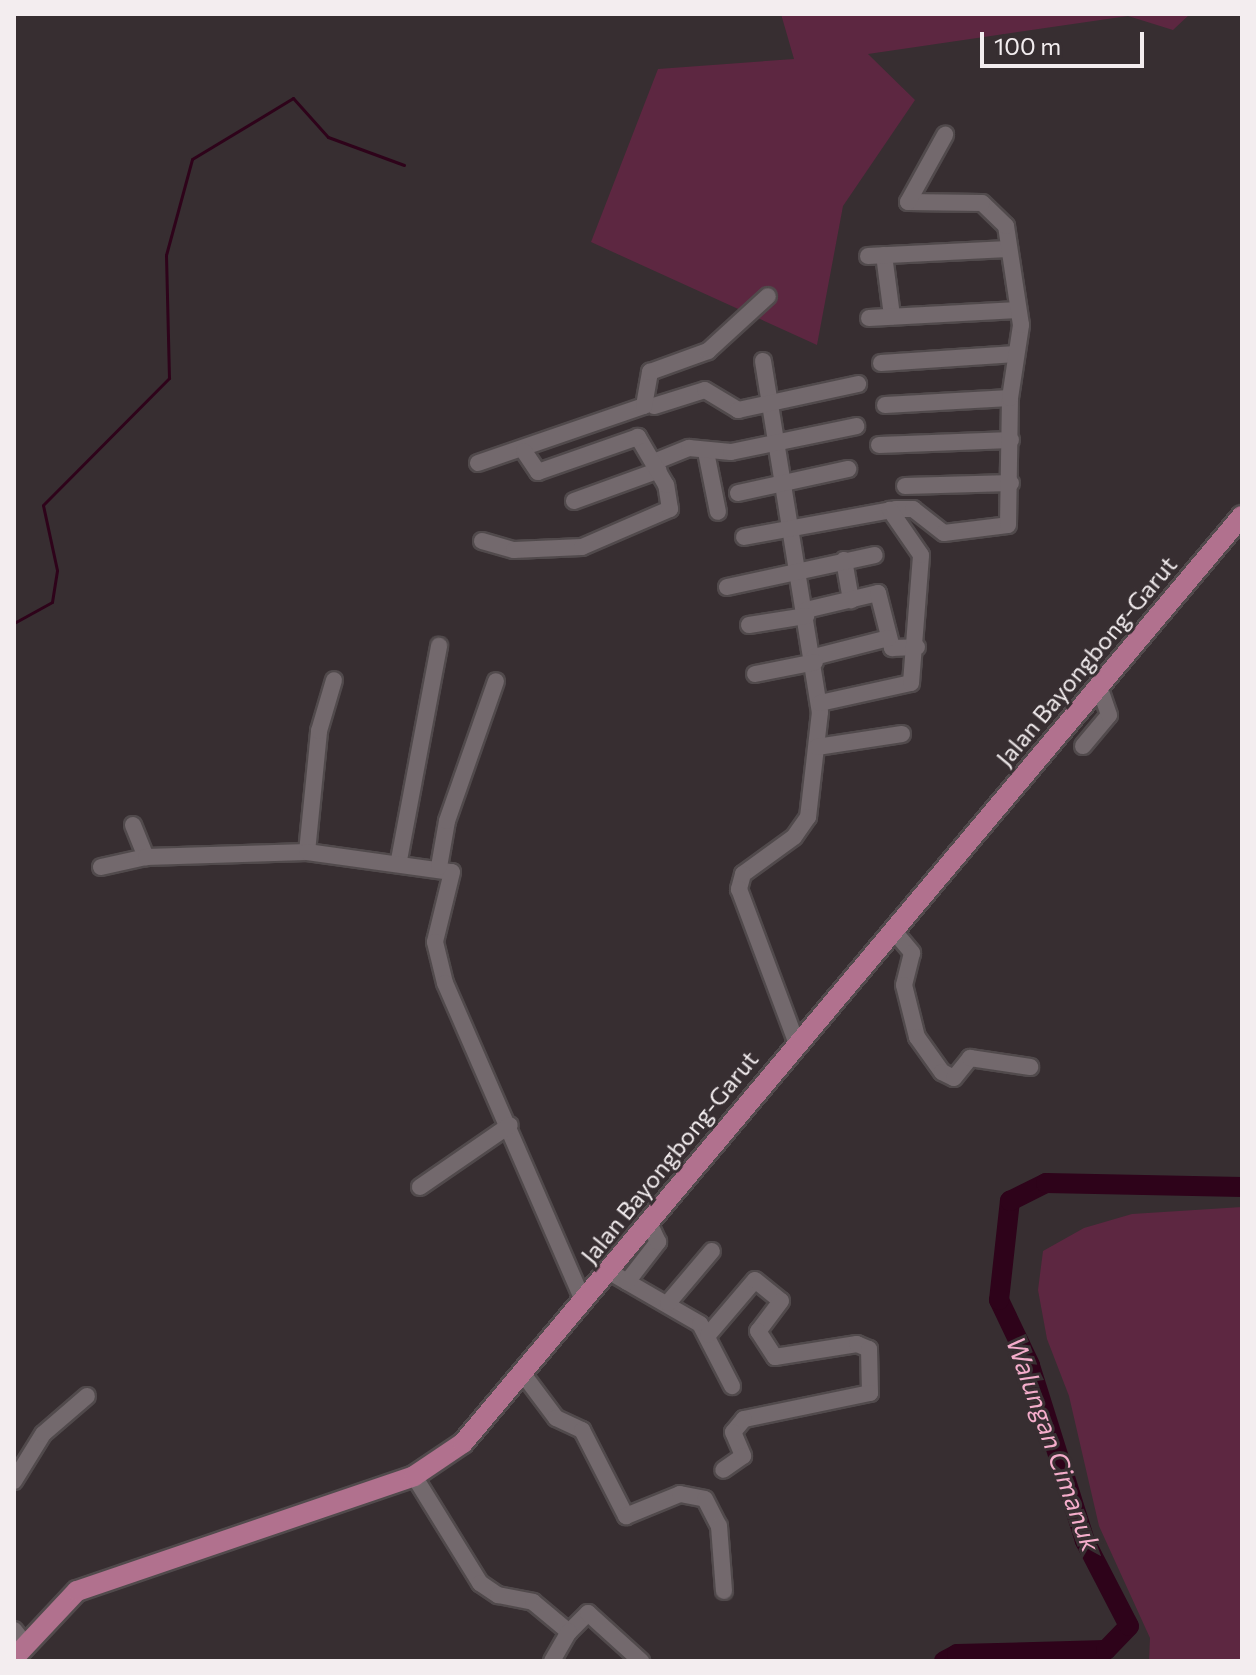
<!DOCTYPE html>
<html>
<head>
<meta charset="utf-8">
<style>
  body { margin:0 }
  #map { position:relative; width:1256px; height:1675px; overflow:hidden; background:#372e31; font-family:Commissioner,sans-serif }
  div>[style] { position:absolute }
  .green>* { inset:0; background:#5d2741 }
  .stream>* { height:3px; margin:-1.5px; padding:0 1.5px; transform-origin:1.5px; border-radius:1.5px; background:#2e031a }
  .river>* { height:20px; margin:-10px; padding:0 10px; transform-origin:10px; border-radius:10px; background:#2e031a }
  .roads { filter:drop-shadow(2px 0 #514a4c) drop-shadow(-2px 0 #514a4c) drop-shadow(0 2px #514a4c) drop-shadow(0 -2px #514a4c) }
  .minor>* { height:16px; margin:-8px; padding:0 8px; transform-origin:8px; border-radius:8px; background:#73696d }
  .major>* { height:20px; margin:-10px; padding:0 10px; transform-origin:10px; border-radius:10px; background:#b1718e }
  span { translate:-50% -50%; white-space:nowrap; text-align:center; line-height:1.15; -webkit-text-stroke:6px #372e31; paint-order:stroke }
  .street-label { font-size:24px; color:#f3edef }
  .water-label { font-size:26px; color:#f5adcb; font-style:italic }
  .frame { position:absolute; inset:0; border:16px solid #f3edef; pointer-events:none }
  .scale { position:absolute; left:980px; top:32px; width:164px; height:36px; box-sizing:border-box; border:4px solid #f3edef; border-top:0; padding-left:10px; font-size:24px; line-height:28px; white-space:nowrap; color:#f3edef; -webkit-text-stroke:6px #372e31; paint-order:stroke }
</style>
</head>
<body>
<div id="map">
  <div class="green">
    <div style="clip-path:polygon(781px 14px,1190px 14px,1173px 30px,1128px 16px,868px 54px,915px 100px,843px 206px,817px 345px,591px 242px,658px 69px,794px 59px)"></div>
    <div style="clip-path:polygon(1242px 1207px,1242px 1661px,1149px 1661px,1150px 1638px,1099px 1526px,1069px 1396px,1047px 1339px,1038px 1290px,1043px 1251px,1084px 1228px,1132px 1214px)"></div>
  </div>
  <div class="stream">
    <div style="left:14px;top:623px;width:43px;rotate:-28.9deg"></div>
    <div style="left:52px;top:602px;width:32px;rotate:-81deg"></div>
    <div style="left:57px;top:570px;width:66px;rotate:-102.2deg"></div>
    <div style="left:43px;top:505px;width:179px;rotate:-45.2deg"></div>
    <div style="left:169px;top:378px;width:123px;rotate:-91.4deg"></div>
    <div style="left:166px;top:255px;width:99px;rotate:-74.8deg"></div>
    <div style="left:192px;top:159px;width:118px;rotate:-31.1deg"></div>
    <div style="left:293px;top:98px;width:52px;rotate:48.1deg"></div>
    <div style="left:328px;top:137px;width:81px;rotate:20.2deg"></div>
  </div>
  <div class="river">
    <div style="left:944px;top:1661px;width:15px;rotate:-28deg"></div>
    <div style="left:957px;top:1654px;width:149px;rotate:-1.5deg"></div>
    <div style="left:1106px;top:1650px;width:33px;rotate:-46deg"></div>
    <div style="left:1129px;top:1626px;width:96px;rotate:-117.4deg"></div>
    <div style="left:1085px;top:1541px;width:184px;rotate:-107.4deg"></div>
    <div style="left:1030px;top:1365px;width:72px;rotate:-115.5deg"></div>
    <div style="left:999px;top:1300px;width:100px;rotate:-83.7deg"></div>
    <div style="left:1010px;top:1201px;width:40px;rotate:-26.6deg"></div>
    <div style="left:1046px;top:1183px;width:196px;rotate:1.2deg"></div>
  </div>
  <div class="roads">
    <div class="minor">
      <div style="left:884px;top:255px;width:62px;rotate:82.5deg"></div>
      <div style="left:868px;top:256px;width:140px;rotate:-2.9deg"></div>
      <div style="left:869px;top:318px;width:149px;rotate:-3.1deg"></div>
      <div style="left:763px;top:361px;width:356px;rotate:80.8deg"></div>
      <div style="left:820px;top:712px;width:106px;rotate:96.5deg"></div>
      <div style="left:808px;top:817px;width:24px;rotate:125deg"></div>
      <div style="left:794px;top:837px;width:63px;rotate:144deg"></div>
      <div style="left:743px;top:874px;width:16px;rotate:105deg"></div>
      <div style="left:739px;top:889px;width:165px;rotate:69.5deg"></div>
      <div style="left:881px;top:363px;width:135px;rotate:-3.8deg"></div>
      <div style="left:885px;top:405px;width:125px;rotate:-3.2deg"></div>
      <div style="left:654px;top:406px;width:53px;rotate:-17.4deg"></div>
      <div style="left:705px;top:390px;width:39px;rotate:31deg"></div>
      <div style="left:738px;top:410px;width:123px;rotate:-12.2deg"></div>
      <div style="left:879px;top:445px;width:132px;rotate:-2.2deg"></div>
      <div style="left:706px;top:452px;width:61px;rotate:78.7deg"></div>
      <div style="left:654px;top:462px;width:38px;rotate:-22deg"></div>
      <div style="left:689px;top:448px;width:42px;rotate:5.4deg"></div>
      <div style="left:731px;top:452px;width:128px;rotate:-11.7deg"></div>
      <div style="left:478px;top:463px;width:176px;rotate:-19deg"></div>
      <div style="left:644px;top:406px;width:35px;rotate:-80deg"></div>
      <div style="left:650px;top:372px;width:62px;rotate:-19.9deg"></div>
      <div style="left:708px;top:351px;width:81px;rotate:-42.5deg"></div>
      <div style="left:905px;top:486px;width:106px;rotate:-1.6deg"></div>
      <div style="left:738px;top:493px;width:113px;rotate:-12.3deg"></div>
      <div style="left:574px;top:501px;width:90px;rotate:-20deg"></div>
      <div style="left:744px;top:537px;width:155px;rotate:-10.4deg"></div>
      <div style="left:896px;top:509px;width:17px"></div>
      <div style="left:913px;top:509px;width:39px;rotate:38deg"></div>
      <div style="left:944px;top:533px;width:64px;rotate:-7.1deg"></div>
      <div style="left:1008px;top:525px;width:127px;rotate:-89.1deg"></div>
      <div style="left:1010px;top:398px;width:74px;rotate:-81.4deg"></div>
      <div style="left:1021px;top:325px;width:100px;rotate:-98.6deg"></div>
      <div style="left:1006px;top:226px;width:33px;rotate:-136deg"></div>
      <div style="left:982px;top:203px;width:74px;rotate:-179.2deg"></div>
      <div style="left:908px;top:202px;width:77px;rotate:-61.1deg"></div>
      <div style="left:482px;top:541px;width:33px;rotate:16deg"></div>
      <div style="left:514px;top:550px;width:68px;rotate:-2.5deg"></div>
      <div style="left:582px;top:547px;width:96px;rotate:-23.4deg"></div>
      <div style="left:670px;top:509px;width:24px;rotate:-99deg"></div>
      <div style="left:666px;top:485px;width:56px;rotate:-120.3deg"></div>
      <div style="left:638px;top:437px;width:106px;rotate:160.7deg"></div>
      <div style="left:538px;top:472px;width:25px;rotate:-124deg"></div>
      <div style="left:844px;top:560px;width:41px;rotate:80.1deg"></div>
      <div style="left:727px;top:587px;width:151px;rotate:-12.2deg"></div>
      <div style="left:806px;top:610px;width:74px;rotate:-13.3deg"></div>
      <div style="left:878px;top:593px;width:57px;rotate:75.7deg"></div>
      <div style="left:892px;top:648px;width:25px;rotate:-2deg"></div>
      <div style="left:749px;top:625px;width:58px;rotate:-9deg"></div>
      <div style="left:814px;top:657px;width:77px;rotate:-14.2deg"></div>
      <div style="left:755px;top:674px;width:61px;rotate:-11.3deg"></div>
      <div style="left:820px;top:703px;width:93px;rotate:-12.4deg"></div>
      <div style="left:911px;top:683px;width:128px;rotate:-85.5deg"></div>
      <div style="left:921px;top:555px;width:55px;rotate:-124.6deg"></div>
      <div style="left:1083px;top:746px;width:40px;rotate:-50deg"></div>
      <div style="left:1109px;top:715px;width:31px;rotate:-109deg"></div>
      <div style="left:817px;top:747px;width:86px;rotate:-8.7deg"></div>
      <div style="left:133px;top:825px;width:35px;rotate:68deg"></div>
      <div style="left:307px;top:852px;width:122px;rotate:-84.3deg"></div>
      <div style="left:319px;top:731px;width:53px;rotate:-73.6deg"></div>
      <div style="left:399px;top:860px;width:218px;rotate:-79.4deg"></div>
      <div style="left:101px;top:867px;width:46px;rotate:-12.5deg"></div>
      <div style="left:146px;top:857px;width:161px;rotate:-1.8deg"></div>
      <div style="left:307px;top:852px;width:146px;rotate:7.9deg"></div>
      <div style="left:452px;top:872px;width:72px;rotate:103.7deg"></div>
      <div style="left:435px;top:942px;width:42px;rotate:76.3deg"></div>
      <div style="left:445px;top:983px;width:346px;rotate:66.5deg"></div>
      <div style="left:439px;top:867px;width:47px;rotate:-80.1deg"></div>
      <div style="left:447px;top:821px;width:148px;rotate:-70.7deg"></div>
      <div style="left:893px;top:930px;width:30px;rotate:50deg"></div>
      <div style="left:912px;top:953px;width:33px;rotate:104deg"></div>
      <div style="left:904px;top:985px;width:54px;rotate:76deg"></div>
      <div style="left:917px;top:1037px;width:43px;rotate:54.5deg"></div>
      <div style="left:942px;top:1072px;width:13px;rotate:27deg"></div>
      <div style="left:954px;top:1078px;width:26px;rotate:-51deg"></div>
      <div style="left:970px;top:1058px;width:61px;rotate:8.5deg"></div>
      <div style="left:420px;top:1187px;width:109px;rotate:-34.6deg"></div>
      <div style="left:610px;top:1272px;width:104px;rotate:30deg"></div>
      <div style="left:700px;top:1324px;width:70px;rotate:62.7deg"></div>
      <div style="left:627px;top:1282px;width:51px;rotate:-52.2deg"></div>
      <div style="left:658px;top:1242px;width:21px;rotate:-115deg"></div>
      <div style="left:668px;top:1303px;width:68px;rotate:-49.8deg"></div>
      <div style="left:708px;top:1335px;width:72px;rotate:-49.5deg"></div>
      <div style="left:755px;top:1280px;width:33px;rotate:39deg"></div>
      <div style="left:781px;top:1301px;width:38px;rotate:127deg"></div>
      <div style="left:758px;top:1331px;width:31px;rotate:57deg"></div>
      <div style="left:775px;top:1357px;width:83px;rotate:-9deg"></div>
      <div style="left:857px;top:1344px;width:13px;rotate:23deg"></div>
      <div style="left:869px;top:1349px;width:44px;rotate:88.7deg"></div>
      <div style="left:870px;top:1393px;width:129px;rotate:168.3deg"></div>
      <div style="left:744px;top:1419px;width:17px;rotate:130deg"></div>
      <div style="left:733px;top:1432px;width:26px;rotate:67deg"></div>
      <div style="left:743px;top:1456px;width:24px;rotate:145deg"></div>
      <div style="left:523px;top:1374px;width:55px;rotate:53.1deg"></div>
      <div style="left:556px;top:1418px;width:29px;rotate:25deg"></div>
      <div style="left:582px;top:1430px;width:97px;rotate:62.9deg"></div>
      <div style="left:626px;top:1516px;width:58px;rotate:-22.2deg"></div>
      <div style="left:680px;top:1494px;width:25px;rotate:11deg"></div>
      <div style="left:705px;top:1499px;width:30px;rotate:63deg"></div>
      <div style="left:719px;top:1526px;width:65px;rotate:85.6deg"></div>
      <div style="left:414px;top:1476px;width:126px;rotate:58.3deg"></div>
      <div style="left:480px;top:1583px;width:22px;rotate:34deg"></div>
      <div style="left:498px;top:1595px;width:36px;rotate:11deg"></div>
      <div style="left:533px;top:1602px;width:47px;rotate:39.8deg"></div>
      <div style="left:569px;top:1632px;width:27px;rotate:-45deg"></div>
      <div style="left:588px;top:1613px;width:72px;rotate:42.2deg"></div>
      <div style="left:14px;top:1481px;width:55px;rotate:-58.3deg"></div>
      <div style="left:43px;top:1434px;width:58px;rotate:-40.8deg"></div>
      <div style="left:14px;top:1630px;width:18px;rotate:52deg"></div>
      <div style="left:552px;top:1661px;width:34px;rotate:-60deg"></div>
    </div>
    <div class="major">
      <div style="left:14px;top:1658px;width:92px;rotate:-46.8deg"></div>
      <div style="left:77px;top:1591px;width:356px;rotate:-18.8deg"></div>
      <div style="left:414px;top:1476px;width:59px;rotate:-34deg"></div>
      <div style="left:463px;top:1443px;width:1211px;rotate:-49.96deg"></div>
    </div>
  </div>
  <div class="street-label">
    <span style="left:1086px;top:661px;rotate:-50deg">Jalan Bayongbong-Garut</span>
    <span style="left:669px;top:1157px;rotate:-51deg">Jalan Bayongbong-Garut</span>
  </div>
  <div class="water-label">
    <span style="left:1054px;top:1444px;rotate:70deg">Walungan Cimanuk</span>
  </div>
  <div class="frame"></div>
  <div class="scale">100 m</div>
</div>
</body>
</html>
